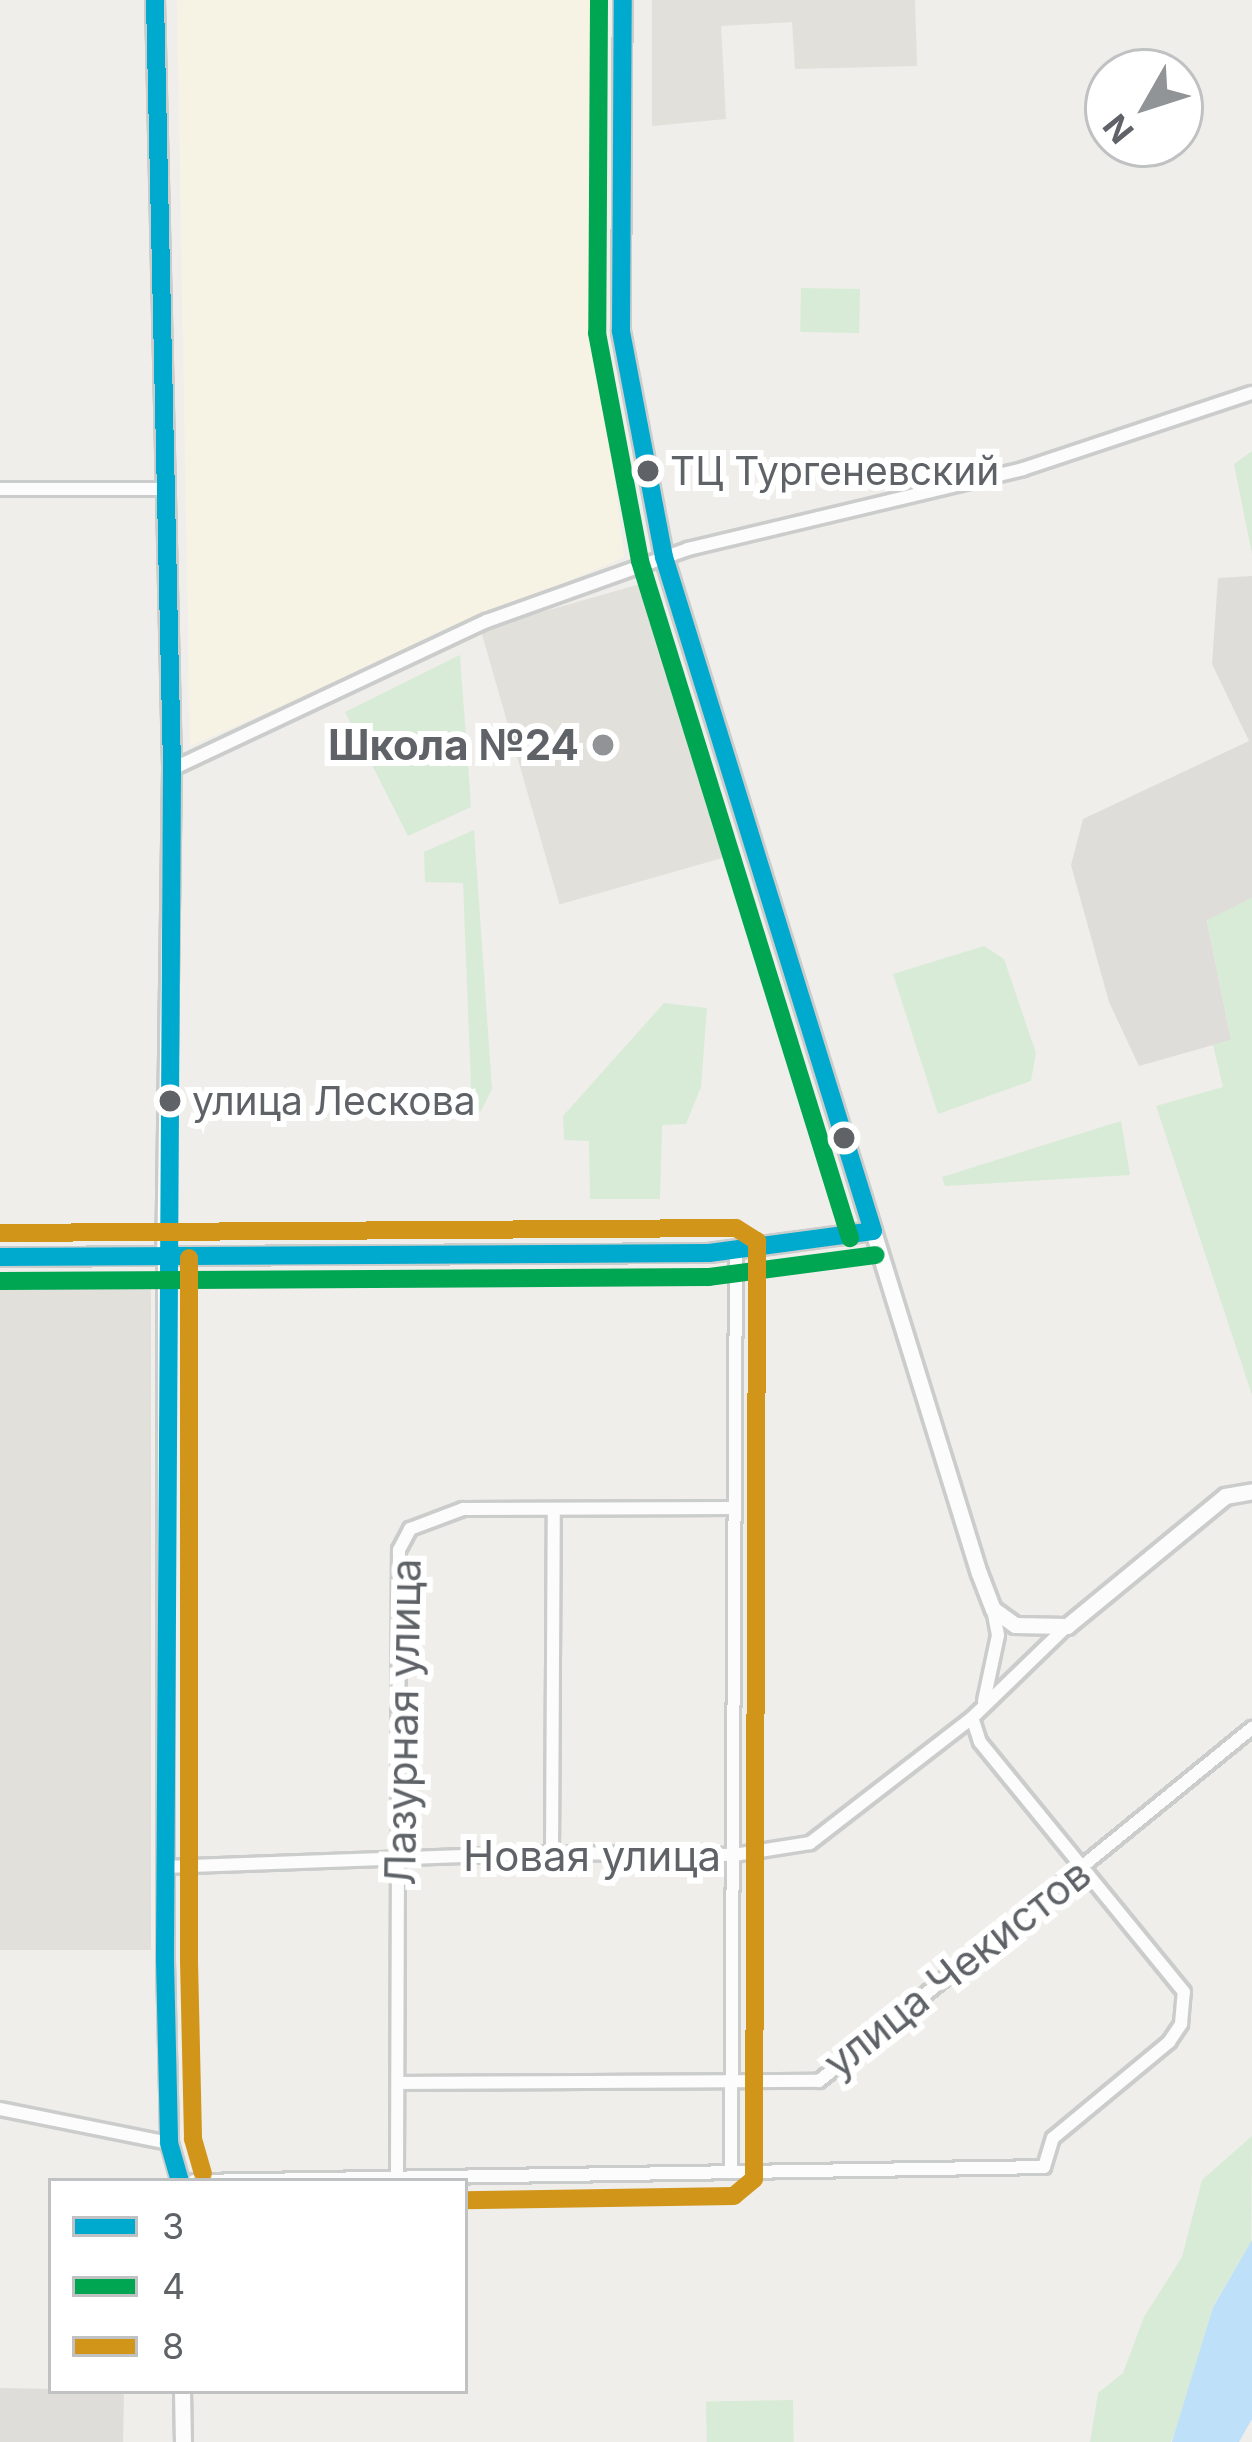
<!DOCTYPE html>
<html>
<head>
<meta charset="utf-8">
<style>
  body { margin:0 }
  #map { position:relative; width:1252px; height:2442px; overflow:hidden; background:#efeeea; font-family:Inter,sans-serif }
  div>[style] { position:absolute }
  .commercial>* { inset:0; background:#f7f3e4 }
  .industrial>* { inset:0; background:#dfddda; transform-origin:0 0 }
  .education>* { inset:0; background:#e2e0da; transform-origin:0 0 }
  .green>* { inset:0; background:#d8ebd6; transform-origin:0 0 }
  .water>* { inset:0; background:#bfe0f9 }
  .roads { filter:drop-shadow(3px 0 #cbcccc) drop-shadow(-3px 0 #cbcccc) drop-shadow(0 3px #cbcccc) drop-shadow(0 -3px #cbcccc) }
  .minor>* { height:12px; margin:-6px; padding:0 6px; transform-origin:6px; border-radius:6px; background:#fdfcfc }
  .tertiary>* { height:15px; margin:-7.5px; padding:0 7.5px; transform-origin:7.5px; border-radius:7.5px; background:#fdfcfc }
  .secondary>* { height:16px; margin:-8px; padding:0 8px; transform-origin:8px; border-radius:8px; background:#fdfcfc }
  .bus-1>* { height:18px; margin:-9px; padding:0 9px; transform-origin:9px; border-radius:9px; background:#00a9ce }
  .bus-2>* { height:18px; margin:-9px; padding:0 9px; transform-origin:9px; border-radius:9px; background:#00a651 }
  .bus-3>* { height:18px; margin:-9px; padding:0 9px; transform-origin:9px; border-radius:9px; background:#d1951a }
  .dots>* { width:33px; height:33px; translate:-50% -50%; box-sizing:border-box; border:6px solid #fff; border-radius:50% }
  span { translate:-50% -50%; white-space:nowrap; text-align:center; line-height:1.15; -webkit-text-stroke:12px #fff; paint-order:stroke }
  .bus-label { font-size:39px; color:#5f6368 }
  .left { translate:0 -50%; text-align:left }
  .poi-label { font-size:42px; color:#5f6368; font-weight:700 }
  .right { translate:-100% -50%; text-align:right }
  .street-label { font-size:42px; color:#5f6368 }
  .legend { position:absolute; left:48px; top:2178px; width:420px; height:216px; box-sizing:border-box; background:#fff; border:3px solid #bfc1c3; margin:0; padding:15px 21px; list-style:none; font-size:36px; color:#5f6368 }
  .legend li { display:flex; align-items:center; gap:24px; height:60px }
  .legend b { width:60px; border:3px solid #bfc1c3 }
  .north { position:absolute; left:1084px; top:48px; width:120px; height:120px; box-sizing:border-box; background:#fff; border:3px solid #bfc1c3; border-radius:50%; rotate:231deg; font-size:33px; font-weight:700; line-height:48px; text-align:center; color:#5f6368 }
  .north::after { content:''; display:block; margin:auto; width:42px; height:54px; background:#919496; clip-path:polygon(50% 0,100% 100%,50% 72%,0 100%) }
</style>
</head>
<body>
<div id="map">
  <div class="commercial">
    <div style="clip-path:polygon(177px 0,596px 0,596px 324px,624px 557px,190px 746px)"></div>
  </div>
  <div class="industrial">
    <div style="clip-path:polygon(1252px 576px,1252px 898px,1207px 921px,1231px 1040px,1139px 1066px,1109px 1002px,1071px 865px,1083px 819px,1249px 741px,1212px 664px,1218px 578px)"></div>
    <div style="left:0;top:2388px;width:124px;height:54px;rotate:1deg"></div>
  </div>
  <div class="education">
    <div style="clip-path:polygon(652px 0,915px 0,917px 66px,795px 69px,792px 22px,721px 26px,726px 119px,652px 126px)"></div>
    <div style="left:647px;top:582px;width:286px;height:173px;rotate:74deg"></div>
    <div style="left:0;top:1274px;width:151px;height:676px"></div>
  </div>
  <div class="green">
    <div style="left:801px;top:288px;width:59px;height:44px;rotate:1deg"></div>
    <div style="clip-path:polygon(1252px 451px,1252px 554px,1234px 464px)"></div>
    <div style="clip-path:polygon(460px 655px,471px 807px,408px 836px,345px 712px)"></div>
    <div style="clip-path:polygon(474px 830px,492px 1089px,481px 1111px,472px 1112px,463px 883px,425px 882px,424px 852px)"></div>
    <div style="clip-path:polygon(1252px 898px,1252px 1395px,1156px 1106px,1223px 1087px,1213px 1045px,1231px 1040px,1207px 920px)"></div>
    <div style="clip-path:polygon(984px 946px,1004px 959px,1036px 1053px,1031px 1081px,938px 1114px,893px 974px)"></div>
    <div style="clip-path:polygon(664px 1003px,707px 1008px,701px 1087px,686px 1124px,662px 1125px,660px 1199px,590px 1199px,589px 1141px,564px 1140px,563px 1116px)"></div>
    <div style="clip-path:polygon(1121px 1121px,1130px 1175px,945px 1186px,942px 1177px)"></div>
    <div style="clip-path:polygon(1252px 2136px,1251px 2242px,1213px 2306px,1177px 2430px,1171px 2442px,1090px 2442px,1098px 2393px,1123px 2373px,1144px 2317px,1182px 2257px,1202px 2180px)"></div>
    <div style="left:793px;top:2400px;width:42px;height:87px;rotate:89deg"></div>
  </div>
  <div class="water">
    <div style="clip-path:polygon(1252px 2240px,1252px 2419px,1239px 2442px,1172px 2442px,1213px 2307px)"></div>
  </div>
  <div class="roads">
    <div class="minor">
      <div style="left:0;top:489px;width:165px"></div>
      <div style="left:172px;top:769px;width:348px;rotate:-25.2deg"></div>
      <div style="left:487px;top:621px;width:214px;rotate:-19.7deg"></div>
      <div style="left:688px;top:549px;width:344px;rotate:-13.4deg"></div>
      <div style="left:1023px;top:469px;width:241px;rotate:-18.4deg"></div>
      <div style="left:984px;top:1701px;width:67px;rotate:-78deg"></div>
      <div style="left:998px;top:1635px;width:26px;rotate:-101deg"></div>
      <div style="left:552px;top:1853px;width:344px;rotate:-89.7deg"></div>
      <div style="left:164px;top:1867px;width:388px;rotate:-2.1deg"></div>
      <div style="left:552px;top:1853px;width:182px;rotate:0.6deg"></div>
      <div style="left:734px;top:1855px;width:77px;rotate:-9deg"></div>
      <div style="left:810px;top:1843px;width:205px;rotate:-37.7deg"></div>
      <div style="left:972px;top:1718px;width:132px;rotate:-44.1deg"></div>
      <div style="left:400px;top:2083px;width:419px;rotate:-0.3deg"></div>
      <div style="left:819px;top:2081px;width:559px;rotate:-39.19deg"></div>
      <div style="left:0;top:2109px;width:172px;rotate:11.4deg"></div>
      <div style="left:731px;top:2172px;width:920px;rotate:-89.69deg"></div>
      <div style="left:397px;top:2174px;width:624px;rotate:-89.82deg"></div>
      <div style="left:399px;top:1550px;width:24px;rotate:-62deg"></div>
      <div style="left:410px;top:1529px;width:57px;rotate:-20.7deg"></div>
      <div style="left:463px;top:1509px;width:272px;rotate:-0.2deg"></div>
      <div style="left:194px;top:2181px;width:850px;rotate:-0.94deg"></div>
      <div style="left:1044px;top:2167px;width:30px;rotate:-73deg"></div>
      <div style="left:1053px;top:2138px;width:151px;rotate:-39.6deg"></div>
      <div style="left:1169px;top:2042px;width:22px;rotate:-56deg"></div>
      <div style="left:1181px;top:2024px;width:32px;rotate:-85deg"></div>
      <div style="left:1184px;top:1992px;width:323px;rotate:-129.2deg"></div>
      <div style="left:980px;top:1742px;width:25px;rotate:-108deg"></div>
    </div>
    <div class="tertiary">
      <div style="left:873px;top:1231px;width:358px;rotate:72.8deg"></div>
      <div style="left:979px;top:1573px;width:39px;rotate:69deg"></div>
      <div style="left:993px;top:1609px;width:27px;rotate:36deg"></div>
      <div style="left:1015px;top:1625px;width:52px;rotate:1.1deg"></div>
      <div style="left:1067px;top:1626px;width:205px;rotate:-39.4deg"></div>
      <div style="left:1225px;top:1496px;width:27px;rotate:-10deg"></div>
      <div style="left:165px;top:1258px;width:703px;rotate:90deg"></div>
      <div style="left:165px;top:1961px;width:182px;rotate:88.7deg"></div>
      <div style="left:169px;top:2143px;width:40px;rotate:74deg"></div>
      <div style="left:182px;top:2391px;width:51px;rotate:88.9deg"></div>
    </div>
    <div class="secondary">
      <div style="left:155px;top:0;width:769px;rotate:88.73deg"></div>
      <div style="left:172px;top:769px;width:489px;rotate:90.8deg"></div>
      <div style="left:0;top:1257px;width:709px;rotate:-0.32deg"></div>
      <div style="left:709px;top:1253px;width:165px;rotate:-7.6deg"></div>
      <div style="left:873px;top:1231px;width:706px;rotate:-107.23deg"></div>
      <div style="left:664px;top:557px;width:230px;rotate:-100.8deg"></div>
      <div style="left:621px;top:331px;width:331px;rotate:-89.7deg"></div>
    </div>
  </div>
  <div class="bus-1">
    <div style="left:155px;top:0;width:769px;rotate:88.73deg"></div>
    <div style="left:172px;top:769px;width:1192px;rotate:90.34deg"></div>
    <div style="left:165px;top:1961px;width:182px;rotate:88.7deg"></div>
    <div style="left:169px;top:2143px;width:40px;rotate:74deg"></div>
    <div style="left:0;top:1257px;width:709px;rotate:-0.32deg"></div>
    <div style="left:709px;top:1253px;width:165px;rotate:-7.6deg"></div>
    <div style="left:873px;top:1231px;width:706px;rotate:-107.23deg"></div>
    <div style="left:664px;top:557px;width:230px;rotate:-100.8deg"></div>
    <div style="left:621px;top:331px;width:331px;rotate:-89.7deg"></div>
  </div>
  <div class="bus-2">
    <div style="left:599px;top:0;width:333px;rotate:90.3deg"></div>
    <div style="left:597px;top:333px;width:232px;rotate:79.3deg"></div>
    <div style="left:640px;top:561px;width:709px;rotate:72.77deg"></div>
    <div style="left:0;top:1281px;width:709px;rotate:-0.32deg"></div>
    <div style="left:709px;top:1277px;width:168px;rotate:-7.5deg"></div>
  </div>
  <div class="bus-3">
    <div style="left:0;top:1233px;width:736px;rotate:-0.39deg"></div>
    <div style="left:736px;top:1228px;width:25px;rotate:32deg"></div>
    <div style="left:757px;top:1241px;width:938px;rotate:90.18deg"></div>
    <div style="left:754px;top:2179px;width:26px;rotate:140deg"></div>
    <div style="left:734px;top:2196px;width:269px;rotate:179.1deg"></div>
    <div style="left:189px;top:1258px;width:703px;rotate:90deg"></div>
    <div style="left:189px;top:1961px;width:178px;rotate:88.7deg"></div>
    <div style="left:193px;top:2139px;width:36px;rotate:74deg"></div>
  </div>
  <div class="dots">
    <div style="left:648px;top:471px;background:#5f6368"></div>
    <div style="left:603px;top:745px;background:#919496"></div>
    <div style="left:170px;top:1101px;background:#5f6368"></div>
    <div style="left:844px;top:1138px;background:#5f6368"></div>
  </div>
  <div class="bus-label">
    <span class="left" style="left:670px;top:471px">ТЦ Тургеневский</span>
    <span class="left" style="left:192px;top:1101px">улица Лескова</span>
  </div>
  <div class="poi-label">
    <span class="right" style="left:579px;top:745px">Школа №24</span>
  </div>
  <div class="street-label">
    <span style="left:403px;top:1722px;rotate:-89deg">Лазурная улица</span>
    <span style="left:592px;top:1856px">Новая улица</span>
    <span style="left:957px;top:1968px;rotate:-38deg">улица Чекистов</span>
  </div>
  <ul class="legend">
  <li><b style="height:15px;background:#00a9ce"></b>3</li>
  <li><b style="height:15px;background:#00a651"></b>4</li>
  <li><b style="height:15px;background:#d1951a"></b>8</li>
  </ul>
  <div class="north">N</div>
</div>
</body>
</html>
